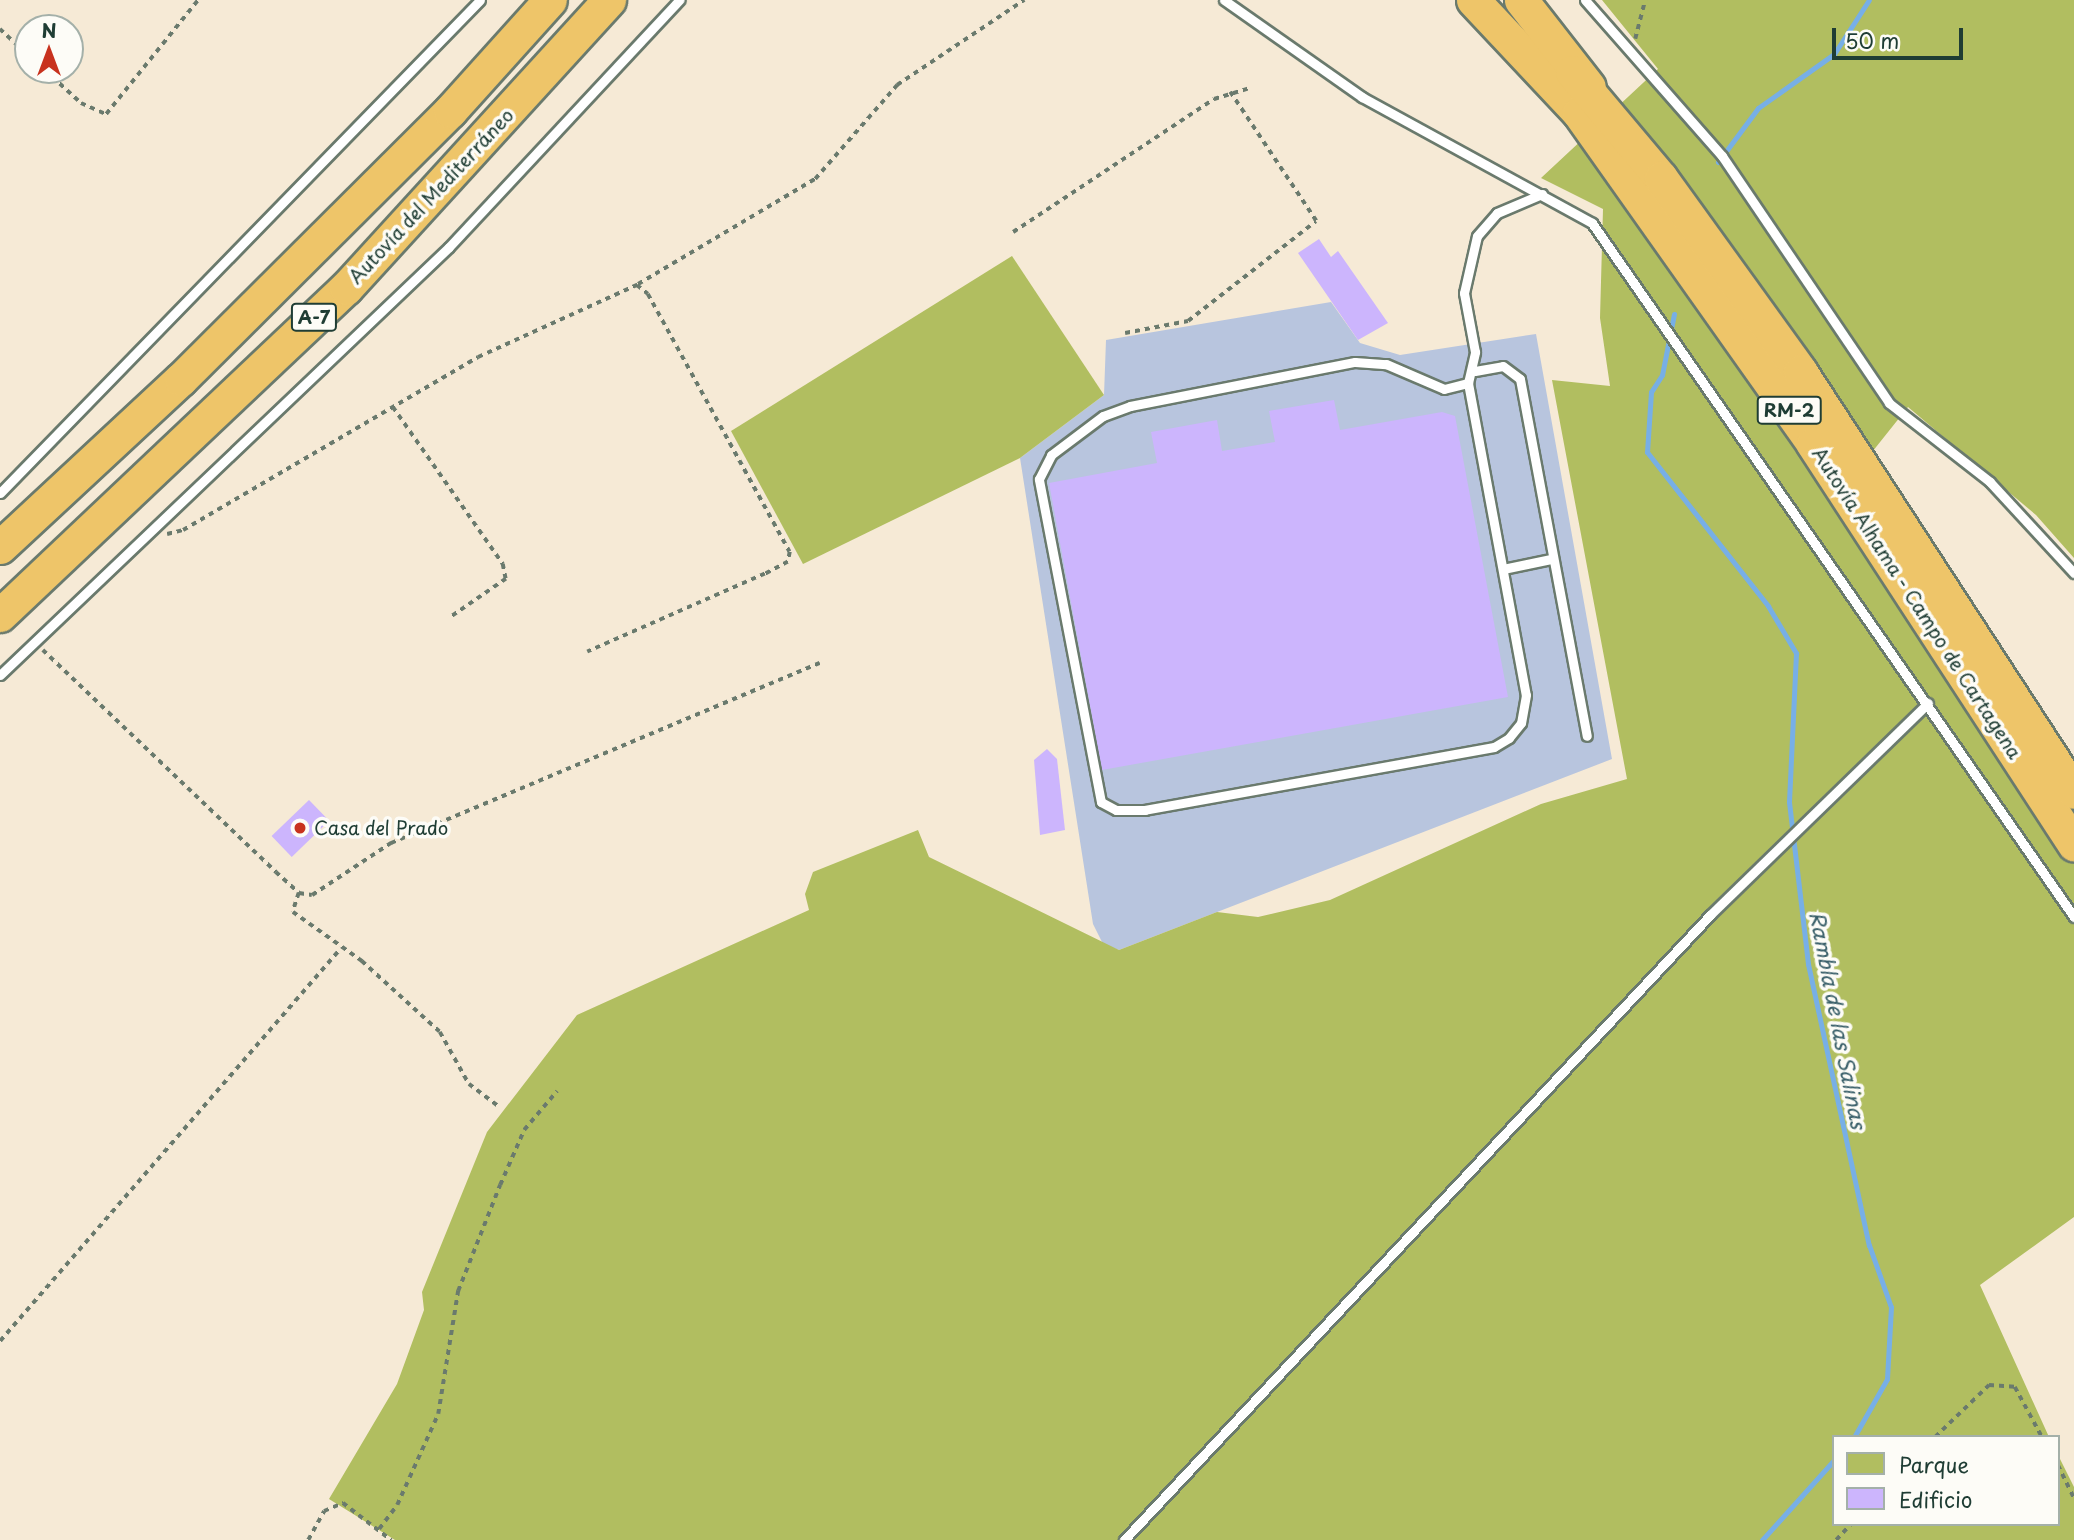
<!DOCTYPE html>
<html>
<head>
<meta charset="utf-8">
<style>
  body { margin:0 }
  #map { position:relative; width:2074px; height:1540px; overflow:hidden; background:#f6ead6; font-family:"Playpen Sans",sans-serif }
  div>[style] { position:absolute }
  .industrial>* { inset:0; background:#b8c5de }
  .green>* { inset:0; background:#b1be60 }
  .stream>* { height:5px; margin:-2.5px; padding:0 2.5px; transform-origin:2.5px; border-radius:2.5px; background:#77afe6 }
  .building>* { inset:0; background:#ccb5fd; transform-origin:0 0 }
  .path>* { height:3.5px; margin-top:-1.75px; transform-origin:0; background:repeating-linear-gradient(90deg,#6a7a6d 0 5px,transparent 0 10px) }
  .roads { filter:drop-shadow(2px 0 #6a7a6d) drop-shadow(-2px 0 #6a7a6d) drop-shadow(0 2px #6a7a6d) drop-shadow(0 -2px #6a7a6d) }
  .lane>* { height:9px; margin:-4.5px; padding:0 4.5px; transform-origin:4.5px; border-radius:4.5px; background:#fff }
  .highway>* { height:33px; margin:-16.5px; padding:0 16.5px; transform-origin:16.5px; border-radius:16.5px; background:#eec569 }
  .dots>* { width:19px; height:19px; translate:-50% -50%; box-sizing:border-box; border:4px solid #fdfcf7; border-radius:50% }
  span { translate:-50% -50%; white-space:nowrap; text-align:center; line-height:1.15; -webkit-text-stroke:7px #fdfcf7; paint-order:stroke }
  .shield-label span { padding:2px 5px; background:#fdfcf7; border:2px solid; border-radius:5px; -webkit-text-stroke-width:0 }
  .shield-label { font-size:18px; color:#1f3d34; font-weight:700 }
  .street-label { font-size:19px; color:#1f3d34 }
  .poi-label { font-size:19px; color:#1f3d34 }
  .left { translate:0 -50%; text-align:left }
  .water-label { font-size:21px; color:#395f69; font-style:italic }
  .legend { position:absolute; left:1832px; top:1435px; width:228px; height:91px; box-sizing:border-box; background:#fdfcf7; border:2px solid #a4b0a9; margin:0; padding:9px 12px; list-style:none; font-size:21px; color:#1f3d34 }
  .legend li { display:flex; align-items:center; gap:14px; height:35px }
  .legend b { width:35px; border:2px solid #a4b0a9 }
  .north { position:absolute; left:14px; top:14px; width:70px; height:70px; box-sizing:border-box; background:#fdfcf7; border:2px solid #a4b0a9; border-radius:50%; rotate:0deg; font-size:19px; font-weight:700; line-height:28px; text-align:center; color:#1f3d34 }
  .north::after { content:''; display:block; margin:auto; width:24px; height:32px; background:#c8321e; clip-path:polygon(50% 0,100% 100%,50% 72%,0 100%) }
  .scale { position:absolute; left:1832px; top:28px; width:131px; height:32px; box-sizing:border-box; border:4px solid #1f3d34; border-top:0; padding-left:9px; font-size:21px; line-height:24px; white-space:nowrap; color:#1f3d34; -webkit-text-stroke:5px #fdfcf7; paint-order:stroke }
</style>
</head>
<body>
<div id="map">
  <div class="industrial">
    <div style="clip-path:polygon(1331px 302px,1360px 343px,1400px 355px,1536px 334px,1612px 759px,1119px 950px,1103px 944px,1093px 924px,1020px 458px,1104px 395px,1106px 340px)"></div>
  </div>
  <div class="green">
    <div style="clip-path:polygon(1602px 0,2074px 0,2074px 558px,2036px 515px,1908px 407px,1841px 491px,2074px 849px,2074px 1217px,1980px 1285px,2049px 1437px,1834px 1437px,1834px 1524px,2058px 1524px,2058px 1455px,2074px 1487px,2074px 1540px,395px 1540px,329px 1499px,397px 1384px,424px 1310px,422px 1292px,487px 1132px,577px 1015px,809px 910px,805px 894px,813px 872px,918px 830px,929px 857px,1119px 950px,1217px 912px,1258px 917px,1330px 900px,1541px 804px,1627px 779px,1552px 380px,1610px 386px,1600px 318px,1603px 209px,1541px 178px,1658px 69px)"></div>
    <div style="clip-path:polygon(1012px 256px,1104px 395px,1020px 458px,803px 564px,731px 431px)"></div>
  </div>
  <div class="stream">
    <div style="left:1718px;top:162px;width:67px;rotate:-53.5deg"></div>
    <div style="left:1758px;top:108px;width:93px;rotate:-35.4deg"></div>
    <div style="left:1834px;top:54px;width:64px;rotate:-57.1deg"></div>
    <div style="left:1674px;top:314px;width:62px;rotate:101.1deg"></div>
    <div style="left:1662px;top:375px;width:20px;rotate:123deg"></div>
    <div style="left:1651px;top:392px;width:60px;rotate:93.8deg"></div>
    <div style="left:1647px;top:452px;width:196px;rotate:51.8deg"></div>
    <div style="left:1768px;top:606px;width:55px;rotate:59.2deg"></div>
    <div style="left:1796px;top:653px;width:149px;rotate:92.7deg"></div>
    <div style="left:1789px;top:802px;width:163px;rotate:83.3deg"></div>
    <div style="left:1808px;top:964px;width:288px;rotate:77.8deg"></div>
    <div style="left:1869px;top:1245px;width:66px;rotate:70.5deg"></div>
    <div style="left:1891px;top:1307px;width:72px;rotate:93.2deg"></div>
    <div style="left:1887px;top:1379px;width:67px;rotate:119.6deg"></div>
    <div style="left:1762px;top:1540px;width:108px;rotate:-48deg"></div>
  </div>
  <div class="building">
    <div style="clip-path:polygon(1319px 239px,1331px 257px,1338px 251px,1388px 323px,1358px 340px,1298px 253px)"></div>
    <div style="clip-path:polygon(1334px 400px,1340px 430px,1442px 412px,1455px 416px,1508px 697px,1102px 770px,1049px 483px,1157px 463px,1151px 432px,1217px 420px,1222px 451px,1275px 442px,1269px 411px)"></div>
    <div style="clip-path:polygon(1047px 749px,1057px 759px,1065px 830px,1040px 835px,1034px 760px)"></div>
    <div style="left:309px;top:800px;width:29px;height:52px;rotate:46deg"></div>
  </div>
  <div class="path">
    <div style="left:0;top:29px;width:38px;rotate:43deg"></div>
    <div style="left:1635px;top:39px;width:40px;rotate:-75.6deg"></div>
    <div style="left:45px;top:70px;width:49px;rotate:42.5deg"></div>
    <div style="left:81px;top:103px;width:27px;rotate:24deg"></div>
    <div style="left:106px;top:114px;width:146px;rotate:-51.1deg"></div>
    <div style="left:1013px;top:232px;width:241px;rotate:-33.5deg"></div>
    <div style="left:1214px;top:99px;width:37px;rotate:-17deg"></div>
    <div style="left:638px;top:284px;width:206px;rotate:-30.7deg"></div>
    <div style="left:815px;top:179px;width:125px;rotate:-48.9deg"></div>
    <div style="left:897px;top:85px;width:153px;rotate:-33.8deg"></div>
    <div style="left:1125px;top:333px;width:64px;rotate:-10.8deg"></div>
    <div style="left:1188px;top:321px;width:162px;rotate:-38deg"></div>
    <div style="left:1316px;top:221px;width:155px;rotate:-123.7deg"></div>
    <div style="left:393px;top:407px;width:192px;rotate:55deg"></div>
    <div style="left:503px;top:564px;width:15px;rotate:79deg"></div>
    <div style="left:506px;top:579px;width:67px;rotate:145.4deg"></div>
    <div style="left:167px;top:534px;width:16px;rotate:-14deg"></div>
    <div style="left:183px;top:530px;width:342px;rotate:-30.4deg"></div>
    <div style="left:478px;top:357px;width:175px;rotate:-24.4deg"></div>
    <div style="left:637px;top:285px;width:14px;rotate:39deg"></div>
    <div style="left:648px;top:294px;width:294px;rotate:61.2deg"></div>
    <div style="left:790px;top:552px;width:10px;rotate:101deg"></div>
    <div style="left:788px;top:562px;width:26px;rotate:152deg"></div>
    <div style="left:765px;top:574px;width:194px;rotate:156.3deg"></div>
    <div style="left:43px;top:650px;width:322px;rotate:43.6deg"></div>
    <div style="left:276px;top:872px;width:31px;rotate:42deg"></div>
    <div style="left:299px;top:893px;width:13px;rotate:9deg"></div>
    <div style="left:312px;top:895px;width:95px;rotate:-33.4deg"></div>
    <div style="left:391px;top:843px;width:465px;rotate:-22.8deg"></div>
    <div style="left:299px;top:893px;width:20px;rotate:108deg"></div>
    <div style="left:293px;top:912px;width:85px;rotate:35.4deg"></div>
    <div style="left:362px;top:961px;width:105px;rotate:42.3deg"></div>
    <div style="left:440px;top:1032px;width:60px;rotate:60.9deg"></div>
    <div style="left:469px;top:1084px;width:36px;rotate:37deg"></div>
    <div style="left:0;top:1341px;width:520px;rotate:-49.05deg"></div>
    <div style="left:1935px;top:1437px;width:75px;rotate:-43.9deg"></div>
    <div style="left:1989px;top:1385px;width:26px;rotate:4deg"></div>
    <div style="left:2015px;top:1387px;width:57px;rotate:61.6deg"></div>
    <div style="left:2058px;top:1465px;width:37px;rotate:64deg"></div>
    <div style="left:379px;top:1529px;width:30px;rotate:-53deg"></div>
    <div style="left:397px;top:1505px;width:100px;rotate:-65.7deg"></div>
    <div style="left:438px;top:1414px;width:125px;rotate:-80.8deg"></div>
    <div style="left:458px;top:1291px;width:114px;rotate:-68.4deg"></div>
    <div style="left:500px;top:1185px;width:60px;rotate:-66.4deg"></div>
    <div style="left:524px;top:1130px;width:51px;rotate:-49.8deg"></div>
    <div style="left:308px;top:1540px;width:33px;rotate:-61deg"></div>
    <div style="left:324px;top:1511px;width:21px;rotate:-23deg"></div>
    <div style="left:343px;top:1503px;width:61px;rotate:37.6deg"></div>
    <div style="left:1836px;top:1540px;width:22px;rotate:-47deg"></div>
  </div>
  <div class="roads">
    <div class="lane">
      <div style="left:1224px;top:0;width:169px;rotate:35.1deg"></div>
      <div style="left:1362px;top:97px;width:262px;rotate:28.7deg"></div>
      <div style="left:1592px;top:223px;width:845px;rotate:55.22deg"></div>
      <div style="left:1585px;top:0;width:208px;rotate:48.7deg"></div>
      <div style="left:1722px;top:156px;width:298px;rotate:55.9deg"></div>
      <div style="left:1889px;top:403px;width:128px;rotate:38deg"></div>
      <div style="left:1990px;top:482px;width:124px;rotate:47.3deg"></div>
      <div style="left:1475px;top:371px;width:28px;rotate:-10deg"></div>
      <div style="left:1503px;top:366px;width:21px;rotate:37deg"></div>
      <div style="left:1520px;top:379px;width:363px;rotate:79.4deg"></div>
      <div style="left:1468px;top:383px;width:317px;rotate:79.5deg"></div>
      <div style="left:1526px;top:695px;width:28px;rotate:100deg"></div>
      <div style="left:1521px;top:723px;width:19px;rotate:129deg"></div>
      <div style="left:1509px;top:738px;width:17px;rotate:149deg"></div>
      <div style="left:1494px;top:747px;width:355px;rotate:169.8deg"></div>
      <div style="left:1145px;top:810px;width:29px;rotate:180deg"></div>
      <div style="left:1116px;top:810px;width:17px;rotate:-152deg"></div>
      <div style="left:1101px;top:802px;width:329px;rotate:-100.9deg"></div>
      <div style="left:1039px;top:479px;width:27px;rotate:-63deg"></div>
      <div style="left:1051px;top:455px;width:65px;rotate:-36.9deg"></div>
      <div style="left:1103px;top:416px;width:29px;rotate:-20deg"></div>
      <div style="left:1130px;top:406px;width:229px;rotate:-11.1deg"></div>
      <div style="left:1355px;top:362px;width:31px;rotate:4deg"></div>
      <div style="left:1386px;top:364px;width:63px;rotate:23.3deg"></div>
      <div style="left:1444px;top:389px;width:25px;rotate:-14deg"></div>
      <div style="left:1468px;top:383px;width:32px;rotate:-77deg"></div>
      <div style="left:1475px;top:352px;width:60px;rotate:-100.6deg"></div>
      <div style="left:1464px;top:293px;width:58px;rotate:-77.2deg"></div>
      <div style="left:1477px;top:236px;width:30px;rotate:-49deg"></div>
      <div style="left:1497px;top:213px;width:49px;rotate:-22.9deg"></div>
      <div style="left:0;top:493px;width:688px;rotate:-45.77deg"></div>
      <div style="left:1503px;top:569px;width:49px;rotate:-11.8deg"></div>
      <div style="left:0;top:675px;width:620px;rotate:-43.63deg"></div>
      <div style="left:449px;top:247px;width:338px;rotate:-47deg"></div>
      <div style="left:1124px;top:1540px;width:857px;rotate:-46.84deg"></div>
      <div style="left:1710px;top:915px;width:304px;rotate:-44.2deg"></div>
    </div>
    <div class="highway">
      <div style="left:1473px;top:0;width:155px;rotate:46.8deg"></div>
      <div style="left:1579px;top:113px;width:405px;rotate:54.7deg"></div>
      <div style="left:1813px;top:444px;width:478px;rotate:56.9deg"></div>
      <div style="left:1521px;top:0;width:110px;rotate:52deg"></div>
      <div style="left:1572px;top:72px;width:138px;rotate:50deg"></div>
      <div style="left:1661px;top:178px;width:238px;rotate:54.2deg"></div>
      <div style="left:1800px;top:371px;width:502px;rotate:56.94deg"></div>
      <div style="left:0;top:547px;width:247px;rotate:-42.9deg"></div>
      <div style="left:181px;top:379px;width:380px;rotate:-44.9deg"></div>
      <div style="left:450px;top:111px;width:149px;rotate:-48deg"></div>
      <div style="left:0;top:615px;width:476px;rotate:-43.4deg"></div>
      <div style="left:346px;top:288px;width:390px;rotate:-47.6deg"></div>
    </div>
  </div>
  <div class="dots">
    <div style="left:300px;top:828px;background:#c8321e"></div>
  </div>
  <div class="shield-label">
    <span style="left:314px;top:317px">A-7</span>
    <span style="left:1789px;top:410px">RM-2</span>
  </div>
  <div class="street-label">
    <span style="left:431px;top:196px;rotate:-47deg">Autovía del Mediterráneo</span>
    <span style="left:1917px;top:603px;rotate:57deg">Autovía Alhama - Campo de Cartagena</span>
  </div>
  <div class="poi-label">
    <span class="left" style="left:314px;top:828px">Casa del Prado</span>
  </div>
  <div class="water-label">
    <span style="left:1839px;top:1020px;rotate:79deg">Rambla de las Salinas</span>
  </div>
  <ul class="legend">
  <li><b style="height:19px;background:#b1be60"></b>Parque</li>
  <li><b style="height:19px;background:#ccb5fd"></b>Edificio</li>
  </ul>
  <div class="north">N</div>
  <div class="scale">50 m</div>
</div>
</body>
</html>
